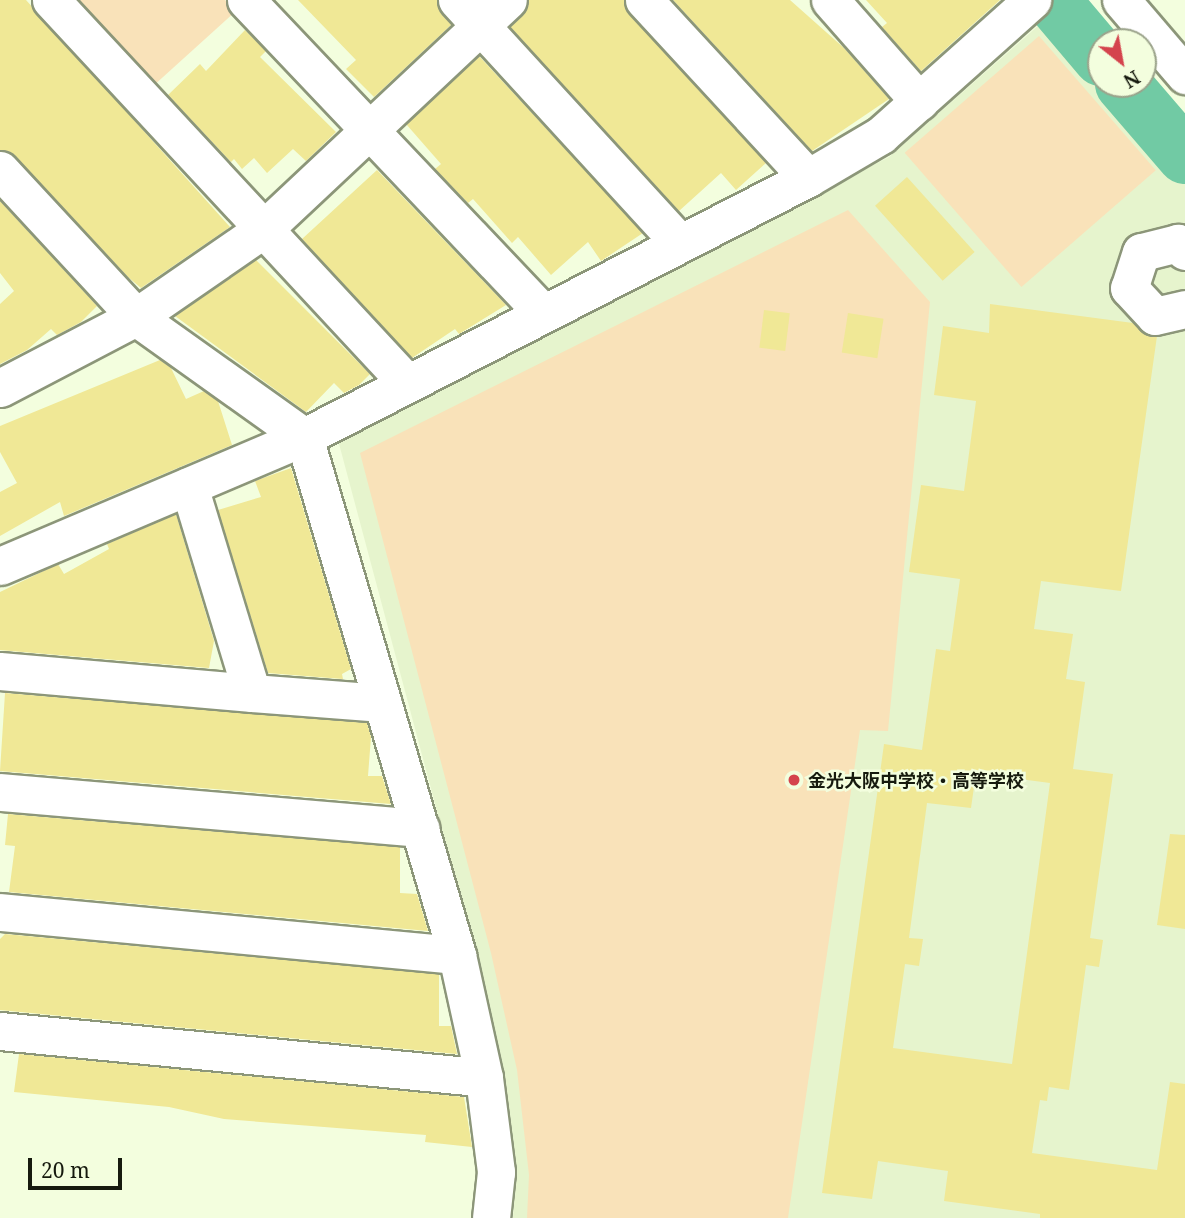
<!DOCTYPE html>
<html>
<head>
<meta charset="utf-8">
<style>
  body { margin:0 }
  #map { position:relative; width:1185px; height:1218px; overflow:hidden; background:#f3fede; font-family:"Noto Serif","Noto Sans JP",serif }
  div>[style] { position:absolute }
  .built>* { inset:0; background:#e6f4cd }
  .green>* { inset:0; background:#f9e2b9; transform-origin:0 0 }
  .river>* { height:56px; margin:-28px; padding:0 28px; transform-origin:28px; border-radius:28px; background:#71caa4 }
  .building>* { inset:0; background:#f0e896; transform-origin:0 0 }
  .roads { filter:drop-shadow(2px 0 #8c9679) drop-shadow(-2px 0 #8c9679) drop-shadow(0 2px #8c9679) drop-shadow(0 -2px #8c9679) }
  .minor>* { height:37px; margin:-18.5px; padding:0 18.5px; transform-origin:18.5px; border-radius:18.5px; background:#fff }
  .dots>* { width:19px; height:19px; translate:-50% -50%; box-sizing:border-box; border:4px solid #f3fede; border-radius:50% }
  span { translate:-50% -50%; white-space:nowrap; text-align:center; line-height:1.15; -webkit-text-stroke:5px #f3fede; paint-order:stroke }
  .poi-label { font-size:18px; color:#161a0e; font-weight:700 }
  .left { translate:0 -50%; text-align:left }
  .north { position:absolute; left:1087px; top:28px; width:70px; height:70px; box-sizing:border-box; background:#f3fede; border:2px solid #9ba38b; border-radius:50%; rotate:149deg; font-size:19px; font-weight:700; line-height:28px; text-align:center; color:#161a0e }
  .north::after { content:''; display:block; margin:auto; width:24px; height:32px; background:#d4444d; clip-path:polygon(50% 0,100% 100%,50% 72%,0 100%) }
  .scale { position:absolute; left:28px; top:1158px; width:94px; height:32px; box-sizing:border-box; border:4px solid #161a0e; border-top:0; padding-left:9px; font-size:21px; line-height:24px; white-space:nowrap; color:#161a0e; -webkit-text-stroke:5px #f3fede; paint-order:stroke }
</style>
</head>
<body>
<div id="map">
  <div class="built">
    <div style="clip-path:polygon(1039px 25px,1185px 181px,1185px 1218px,513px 1218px,516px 1176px,477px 961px,338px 440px,889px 157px)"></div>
  </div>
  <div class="green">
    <div style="clip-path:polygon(70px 0,225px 0,236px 11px,152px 87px)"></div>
    <div style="left:1039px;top:36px;width:178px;height:178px;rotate:49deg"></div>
    <div style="clip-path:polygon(848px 210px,930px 302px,888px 731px,860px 730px,788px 1218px,527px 1218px,529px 1175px,517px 1070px,491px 953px,360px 453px)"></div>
  </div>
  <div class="river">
    <div style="left:1052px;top:0;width:76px;rotate:49.8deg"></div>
    <div style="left:1123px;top:84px;width:95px;rotate:49.3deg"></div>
  </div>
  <div class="building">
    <div style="clip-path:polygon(0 0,26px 0,230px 227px,141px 288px,128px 277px,15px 156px,0 150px)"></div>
    <div style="clip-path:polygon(298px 0,437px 0,451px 25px,374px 97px,346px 69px,356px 60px)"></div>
    <div style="clip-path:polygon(528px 0,624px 0,629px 14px,766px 163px,736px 190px,721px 173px,679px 211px,510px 27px,523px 15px)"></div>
    <div style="clip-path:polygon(673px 0,790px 0,844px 48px,889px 99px,812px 151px)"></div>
    <div style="clip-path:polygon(866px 0,1000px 0,921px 71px,882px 27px,887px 23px)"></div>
    <div style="clip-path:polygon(245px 30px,266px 51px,260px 57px,336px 132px,306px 161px,293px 149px,267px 173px,254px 158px,242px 169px,234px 159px,231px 162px,168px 95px,200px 64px,206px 71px)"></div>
    <div style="clip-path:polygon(479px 56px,643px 233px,601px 261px,588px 242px,551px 275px,518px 237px,512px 243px,473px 199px,468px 203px,435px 169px,441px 164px,406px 124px)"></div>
    <div style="clip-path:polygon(377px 170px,506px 305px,459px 334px,455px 329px,412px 358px,302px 239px)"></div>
    <div style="left:907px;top:177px;width:101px;height:43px;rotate:48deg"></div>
    <div style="clip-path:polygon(0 201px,97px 306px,81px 322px,57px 335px,51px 329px,27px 350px,0 364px,0 304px,14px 291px,0 273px)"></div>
    <div style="clip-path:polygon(256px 260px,370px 374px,359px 385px,344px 393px,334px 383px,306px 412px,175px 316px)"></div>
    <div style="clip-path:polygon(evenodd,990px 304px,1133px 323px,1148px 336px,1157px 336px,1121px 591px,1041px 581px,1034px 629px,1073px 634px,1066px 679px,1085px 682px,1073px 769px,1113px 774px,1090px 938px,1103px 940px,1099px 967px,1086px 965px,1069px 1090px,1049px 1087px,1047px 1101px,1040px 1100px,1032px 1153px,1157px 1170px,1170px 1082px,1185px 1084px,1185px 1218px,1040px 1218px,1040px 1214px,944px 1201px,948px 1171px,878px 1161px,872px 1199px,822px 1193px,884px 744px,922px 750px,936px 649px,950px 651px,960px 579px,909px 572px,921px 485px,964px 491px,976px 401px,934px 395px,943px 326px,989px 333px,990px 304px,976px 773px,1050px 783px,1012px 1064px,893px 1048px,905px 964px,919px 966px,923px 939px,909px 938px,927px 803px,971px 808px,976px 773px)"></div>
    <div style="left:764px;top:310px;width:26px;height:38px;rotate:7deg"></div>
    <div style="left:848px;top:313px;width:36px;height:40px;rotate:9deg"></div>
    <div style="clip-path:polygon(160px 360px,171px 368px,186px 399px,204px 391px,218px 401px,232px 445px,64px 516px,60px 502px,0 536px,0 492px,17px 483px,0 452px,0 426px)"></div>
    <div style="clip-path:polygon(291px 468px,351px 669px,342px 674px,343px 679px,268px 673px,218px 510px,261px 497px,255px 481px)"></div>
    <div style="clip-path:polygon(176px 514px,214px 641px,209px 668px,0 650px,0 592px,58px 564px,64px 574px,109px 549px,107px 544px)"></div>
    <div style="clip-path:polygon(5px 693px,367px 723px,371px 737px,368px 776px,382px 776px,391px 804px,0 771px)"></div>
    <div style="clip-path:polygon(8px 814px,400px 847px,400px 893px,417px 894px,428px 931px,9px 892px,15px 846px,5px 845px)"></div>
    <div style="clip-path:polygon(1170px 834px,1185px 835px,1185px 929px,1157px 925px)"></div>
    <div style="clip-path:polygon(5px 934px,439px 974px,439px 1026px,451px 1026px,457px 1054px,0 1010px,0 939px)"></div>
    <div style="clip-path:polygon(19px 1054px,464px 1097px,472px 1147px,425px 1142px,426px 1135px,224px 1119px,169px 1107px,14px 1092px)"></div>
  </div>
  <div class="roads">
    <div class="minor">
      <div style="left:51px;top:0;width:523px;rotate:47.09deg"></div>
      <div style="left:246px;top:0;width:431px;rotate:46.5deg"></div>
      <div style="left:457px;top:0;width:328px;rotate:47.5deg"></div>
      <div style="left:644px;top:0;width:242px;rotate:47.3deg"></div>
      <div style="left:830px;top:0;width:135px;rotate:48.6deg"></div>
      <div style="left:1121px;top:0;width:99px;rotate:49.5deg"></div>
      <div style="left:0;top:170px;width:200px;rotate:47.2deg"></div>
      <div style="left:136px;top:317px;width:206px;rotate:35.5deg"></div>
      <div style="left:304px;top:437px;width:540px;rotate:73.54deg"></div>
      <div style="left:457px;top:955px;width:126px;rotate:77.6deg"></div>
      <div style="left:484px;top:1078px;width:95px;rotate:82.7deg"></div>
      <div style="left:496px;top:1172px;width:46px;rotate:96.2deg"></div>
      <div style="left:1185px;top:251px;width:11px;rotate:-131deg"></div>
      <div style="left:1178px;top:243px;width:38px;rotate:166deg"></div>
      <div style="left:1141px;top:252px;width:38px;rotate:108deg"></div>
      <div style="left:1129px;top:288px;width:38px;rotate:47deg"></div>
      <div style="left:1155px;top:316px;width:31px;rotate:-13deg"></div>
      <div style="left:0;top:388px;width:153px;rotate:-27.6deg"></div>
      <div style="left:136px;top:317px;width:157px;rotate:-34.6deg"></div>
      <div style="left:265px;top:228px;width:333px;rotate:-43.2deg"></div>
      <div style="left:189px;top:486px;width:216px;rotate:73.1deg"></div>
      <div style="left:252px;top:693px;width:131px;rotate:4.4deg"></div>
      <div style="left:0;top:566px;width:330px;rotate:-23deg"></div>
      <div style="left:304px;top:437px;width:567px;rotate:-27.2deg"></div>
      <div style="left:808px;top:178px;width:85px;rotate:-30.5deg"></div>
      <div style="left:881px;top:135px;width:203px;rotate:-41.8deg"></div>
      <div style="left:0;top:671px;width:253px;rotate:5deg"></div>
      <div style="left:0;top:792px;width:422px;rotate:4.9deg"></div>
      <div style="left:0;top:912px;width:459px;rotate:5.4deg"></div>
      <div style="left:0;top:1031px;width:486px;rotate:5.5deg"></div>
    </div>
  </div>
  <div class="dots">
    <div style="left:794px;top:780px;background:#d4444d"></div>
  </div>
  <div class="poi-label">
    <span class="left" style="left:808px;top:780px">金光大阪中学校・高等学校</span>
  </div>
  <div class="north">N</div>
  <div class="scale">20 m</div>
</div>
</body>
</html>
